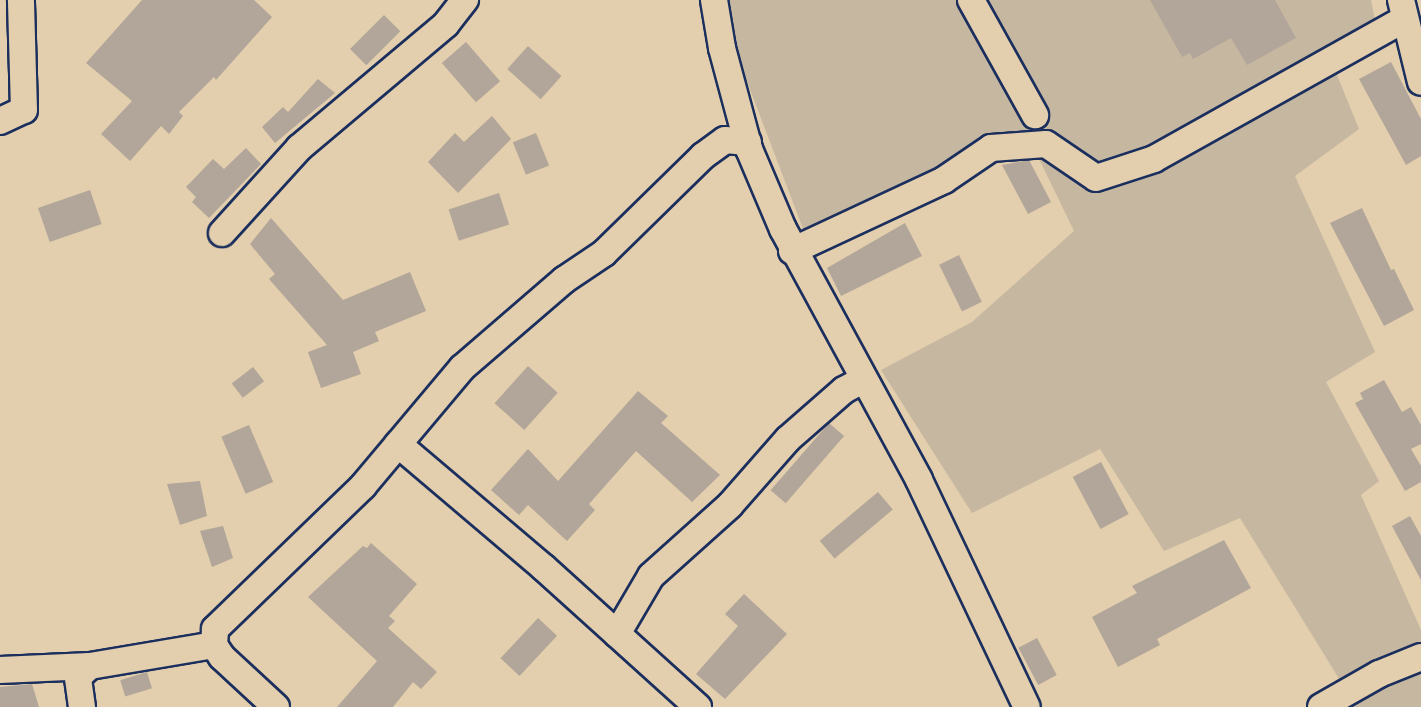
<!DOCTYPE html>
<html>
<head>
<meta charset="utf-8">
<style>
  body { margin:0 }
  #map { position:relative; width:1421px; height:707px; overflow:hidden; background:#e3cead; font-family:"Gochi Hand",sans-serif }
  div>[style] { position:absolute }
  .green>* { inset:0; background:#c6b7a1 }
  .building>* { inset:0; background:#b1a699; transform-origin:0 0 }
  .roads { filter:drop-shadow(2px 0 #1b2f5e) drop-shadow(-2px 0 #1b2f5e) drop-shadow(0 2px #1b2f5e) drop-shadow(0 -2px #1b2f5e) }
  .minor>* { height:26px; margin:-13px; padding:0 13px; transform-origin:13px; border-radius:13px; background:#e3cead }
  span { translate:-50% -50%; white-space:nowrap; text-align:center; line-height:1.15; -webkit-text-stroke:5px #e3cead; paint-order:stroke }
</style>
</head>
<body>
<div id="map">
  <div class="green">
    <div style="clip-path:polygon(716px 0,1371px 0,1375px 20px,1326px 48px,1359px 129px,1295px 176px,1375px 352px,1326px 382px,1379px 481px,1361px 495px,1421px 630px,1421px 707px,1348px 707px,1354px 703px,1240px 518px,1164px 551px,1100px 449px,972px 513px,881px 370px,972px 322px,1074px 231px,1026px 132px,805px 234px)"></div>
  </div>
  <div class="building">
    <div style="clip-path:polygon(142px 0,254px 0,272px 17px,216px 80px,214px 77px,179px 112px,183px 116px,169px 134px,161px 126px,130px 161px,101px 134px,132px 101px,86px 63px)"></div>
    <div style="clip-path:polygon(1150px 0,1275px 0,1296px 38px,1247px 65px,1231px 38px,1193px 59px,1190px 53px,1182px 57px)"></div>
    <div style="left:384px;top:15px;width:23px;height:48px;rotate:45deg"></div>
    <div style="left:466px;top:42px;width:52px;height:32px;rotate:49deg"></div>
    <div style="left:528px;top:46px;width:45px;height:31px;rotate:42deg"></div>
    <div style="clip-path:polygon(1391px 62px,1421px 119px,1421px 156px,1406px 165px,1359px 79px)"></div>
    <div style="clip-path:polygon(318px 79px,335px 93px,275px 143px,262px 127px,283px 107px,288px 112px)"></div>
    <div style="clip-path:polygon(492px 116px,511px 139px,458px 193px,428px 162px,455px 133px,464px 142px)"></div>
    <div style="left:536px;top:133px;width:35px;height:25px;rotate:68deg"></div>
    <div style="clip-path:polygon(246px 148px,261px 164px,209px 218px,192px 202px,196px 197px,186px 187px,213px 159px,224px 169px)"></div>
    <div style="clip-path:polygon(1029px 160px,1051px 202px,1028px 214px,1002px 165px)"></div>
    <div style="left:90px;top:190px;width:36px;height:55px;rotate:71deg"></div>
    <div style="left:499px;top:193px;width:33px;height:53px;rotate:72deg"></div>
    <div style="clip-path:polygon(1362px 208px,1391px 270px,1394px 269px,1414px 310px,1384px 326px,1330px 223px)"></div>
    <div style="clip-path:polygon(271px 218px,343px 300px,410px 272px,426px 311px,375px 332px,379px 341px,353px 352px,361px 374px,321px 388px,308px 352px,327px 345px,269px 279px,275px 274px,250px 244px)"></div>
    <div style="clip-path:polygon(905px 223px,922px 256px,841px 296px,827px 268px)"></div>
    <div style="left:959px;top:255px;width:52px;height:22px;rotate:64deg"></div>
    <div style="left:528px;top:366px;width:40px;height:50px;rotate:42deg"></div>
    <div style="left:253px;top:367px;width:18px;height:27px;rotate:52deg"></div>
    <div style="clip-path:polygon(1384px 380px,1402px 412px,1411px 407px,1421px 425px,1421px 444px,1411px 449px,1421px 466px,1421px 482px,1405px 491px,1355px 403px,1363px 399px,1360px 393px)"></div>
    <div style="clip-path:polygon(638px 391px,668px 416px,661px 423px,720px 475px,692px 502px,636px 451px,589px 504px,595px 510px,567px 541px,528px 505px,519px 515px,491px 490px,528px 449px,558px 481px)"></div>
    <div style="left:829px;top:423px;width:20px;height:89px;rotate:41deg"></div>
    <div style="left:249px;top:425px;width:62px;height:30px;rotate:67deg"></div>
    <div style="left:1101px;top:462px;width:59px;height:32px;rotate:62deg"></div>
    <div style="clip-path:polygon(200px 481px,207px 516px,180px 525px,167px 484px)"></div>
    <div style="left:878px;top:492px;width:23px;height:76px;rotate:50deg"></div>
    <div style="clip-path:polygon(1410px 516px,1421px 536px,1421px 580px,1392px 526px)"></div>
    <div style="clip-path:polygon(223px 526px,233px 558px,212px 567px,200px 531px)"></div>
    <div style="clip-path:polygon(1224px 540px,1251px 588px,1157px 639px,1160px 645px,1118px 667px,1092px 617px,1137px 593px,1132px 586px)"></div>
    <div style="clip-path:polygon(371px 543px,417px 584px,389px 616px,395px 621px,388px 628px,437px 672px,421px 689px,413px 682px,393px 707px,337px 707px,377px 661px,308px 597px,363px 546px,367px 548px)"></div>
    <div style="clip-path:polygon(744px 594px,787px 634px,725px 699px,696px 674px,738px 626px,725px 614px)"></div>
    <div style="left:538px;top:618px;width:26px;height:55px;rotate:43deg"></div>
    <div style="left:1037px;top:638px;width:42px;height:21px;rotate:62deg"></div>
    <div style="left:147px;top:672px;width:17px;height:28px;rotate:73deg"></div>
    <div style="clip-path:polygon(32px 684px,39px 707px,0 707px,0 687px)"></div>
  </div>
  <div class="roads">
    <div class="minor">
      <div style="left:714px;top:0;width:49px;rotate:80.5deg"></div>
      <div style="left:722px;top:48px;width:105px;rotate:75deg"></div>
      <div style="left:749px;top:149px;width:87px;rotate:67deg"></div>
      <div style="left:783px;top:229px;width:285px;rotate:61.5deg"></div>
      <div style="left:919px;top:480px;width:251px;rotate:64.6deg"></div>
      <div style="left:971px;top:0;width:132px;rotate:60.9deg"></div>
      <div style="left:1401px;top:0;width:84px;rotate:76.3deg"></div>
      <div style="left:0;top:121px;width:26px;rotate:-25deg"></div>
      <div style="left:24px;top:110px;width:110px;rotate:-91.6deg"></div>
      <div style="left:222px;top:233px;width:115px;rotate:-47.8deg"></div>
      <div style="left:299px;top:148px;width:192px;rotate:-40.1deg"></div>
      <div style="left:446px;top:24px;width:31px;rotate:-52deg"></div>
      <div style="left:792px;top:251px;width:168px;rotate:-25deg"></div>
      <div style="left:944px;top:180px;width:57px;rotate:-34.2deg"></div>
      <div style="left:991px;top:148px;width:55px;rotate:-4.2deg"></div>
      <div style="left:1046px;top:144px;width:60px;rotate:34.2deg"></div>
      <div style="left:1096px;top:178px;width:61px;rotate:-18.1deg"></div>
      <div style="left:1154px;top:159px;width:287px;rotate:-29.2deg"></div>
      <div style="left:398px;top:444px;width:190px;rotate:40.3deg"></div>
      <div style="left:543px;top:567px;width:209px;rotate:42.1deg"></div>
      <div style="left:617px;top:634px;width:67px;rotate:-59.6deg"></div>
      <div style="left:651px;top:576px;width:106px;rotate:-41.9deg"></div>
      <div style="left:730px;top:505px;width:88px;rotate:-48.7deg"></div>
      <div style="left:788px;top:439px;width:74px;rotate:-41.2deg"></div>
      <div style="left:844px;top:390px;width:21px;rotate:-28deg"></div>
      <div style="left:0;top:670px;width:90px;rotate:-2.5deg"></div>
      <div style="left:82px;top:707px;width:30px;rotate:-98deg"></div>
      <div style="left:78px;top:677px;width:16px;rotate:-43deg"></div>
      <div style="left:90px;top:666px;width:126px;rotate:-9.6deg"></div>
      <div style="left:276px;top:707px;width:74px;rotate:-137.2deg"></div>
      <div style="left:222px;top:657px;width:14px;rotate:-124deg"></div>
      <div style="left:214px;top:645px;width:16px;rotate:-86deg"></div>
      <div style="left:215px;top:629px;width:206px;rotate:-44deg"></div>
      <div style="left:363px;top:486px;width:154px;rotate:-50deg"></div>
      <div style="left:462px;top:368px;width:135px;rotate:-40.8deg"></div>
      <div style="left:564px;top:280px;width:48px;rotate:-34deg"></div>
      <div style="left:604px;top:253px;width:139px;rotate:-44.4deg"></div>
      <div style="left:703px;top:156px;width:27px;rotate:-36deg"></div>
      <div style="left:725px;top:140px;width:23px;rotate:5deg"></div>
      <div style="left:1321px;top:707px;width:67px;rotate:-29.6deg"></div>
      <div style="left:1379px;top:674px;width:45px;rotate:-22deg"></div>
    </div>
  </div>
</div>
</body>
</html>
